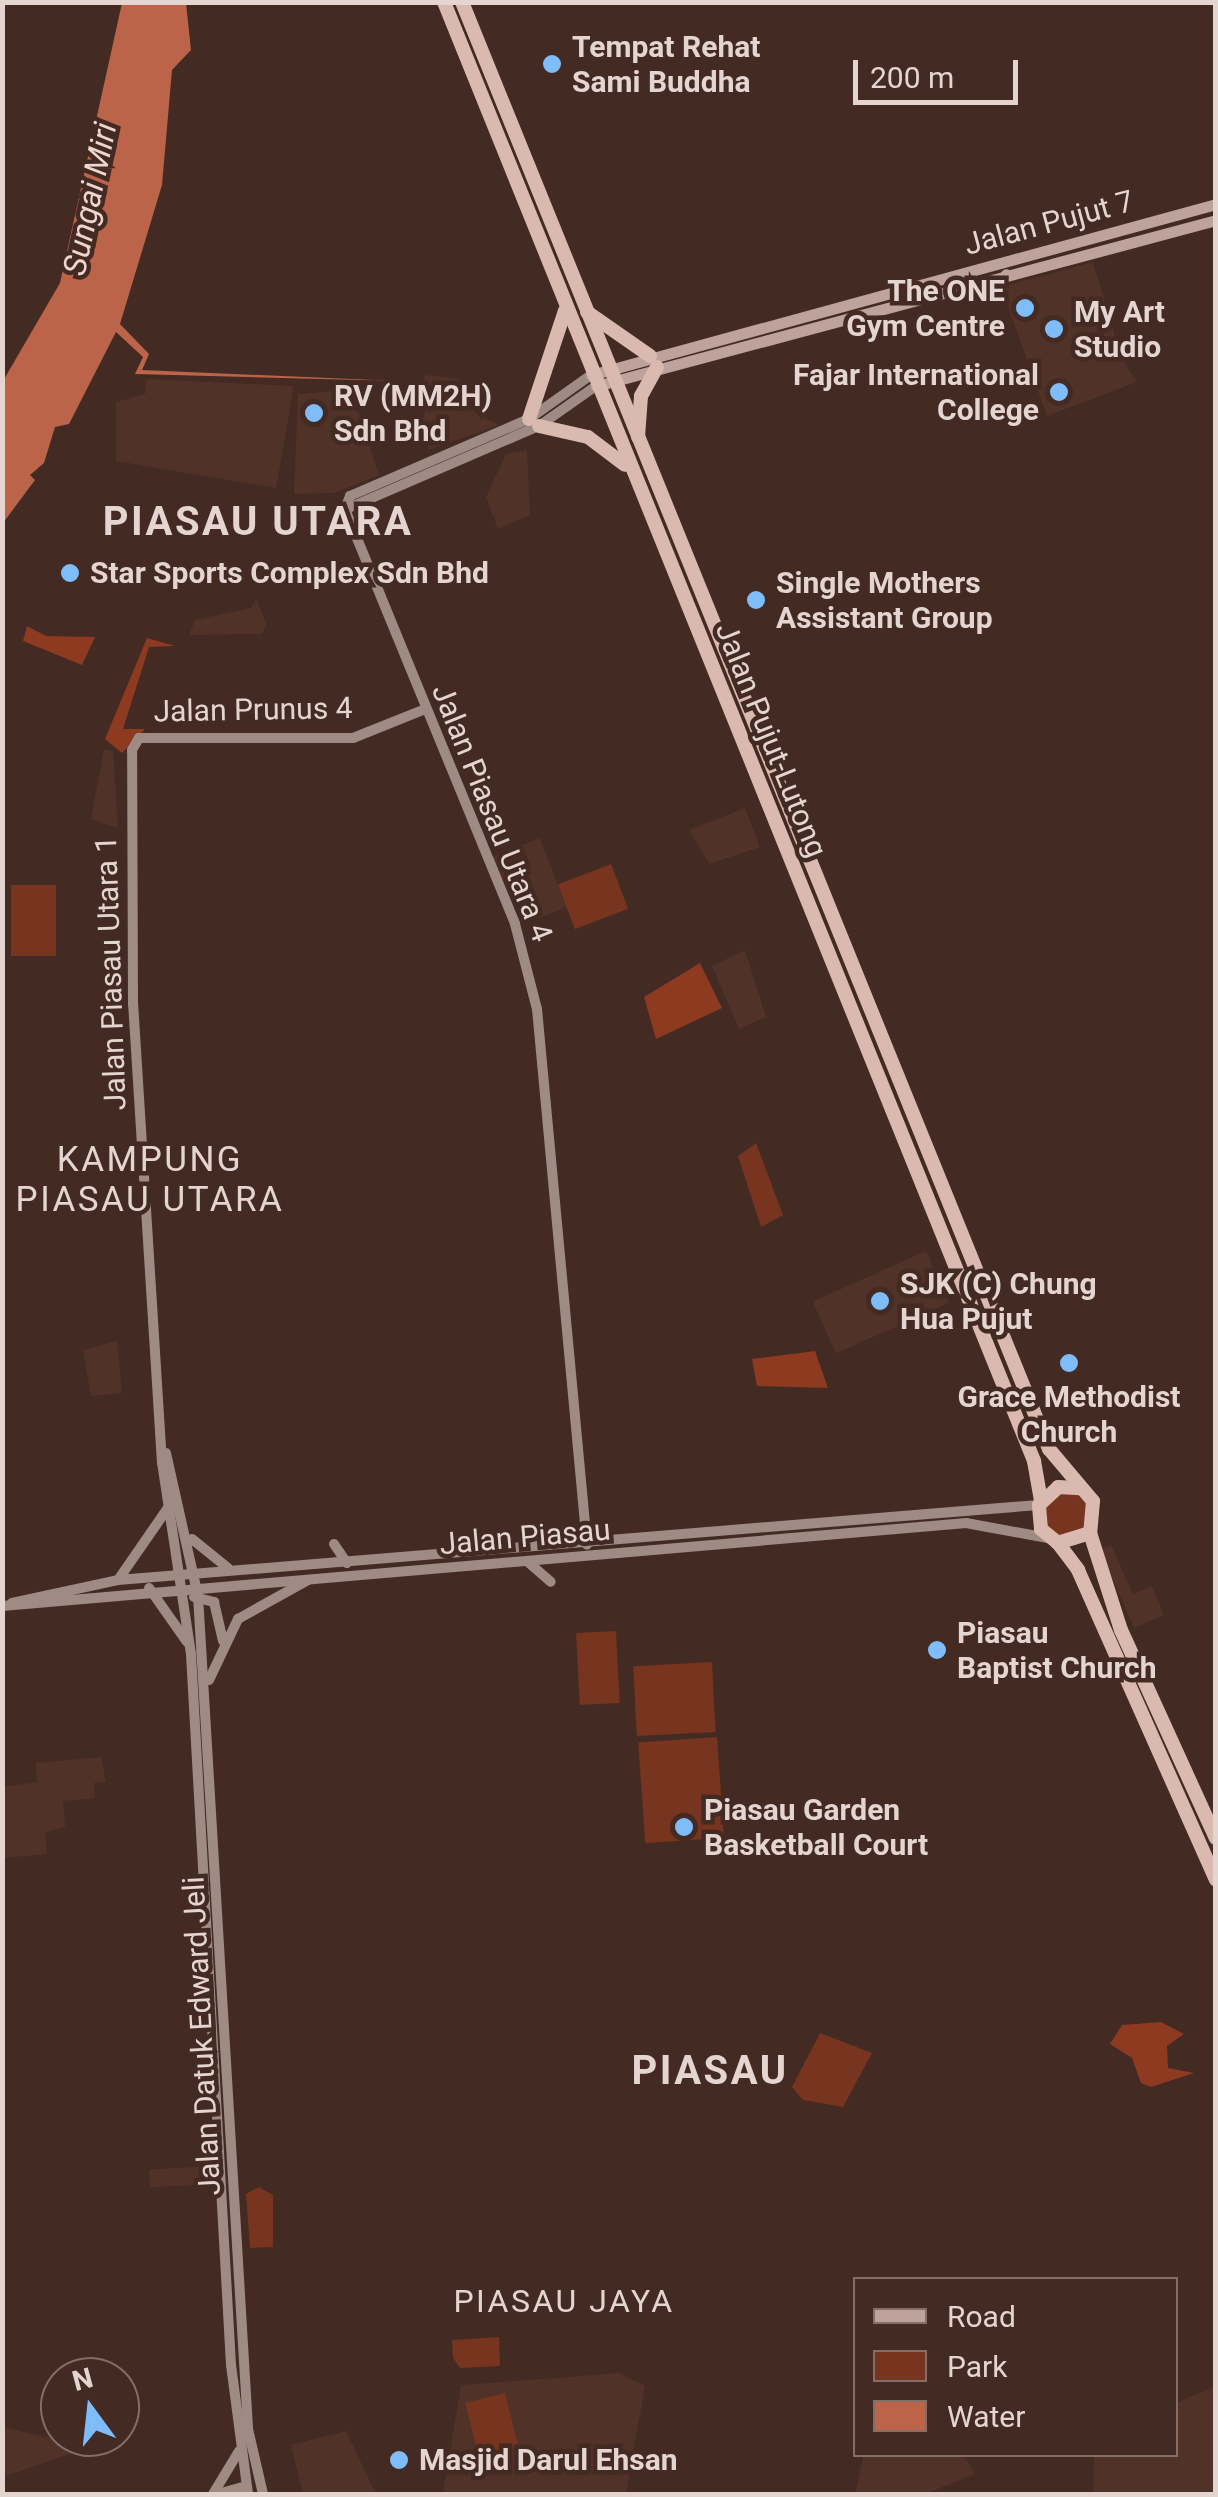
<!DOCTYPE html>
<html>
<head>
<meta charset="utf-8">
<style>
  body { margin:0 }
  #map { position:relative; width:1218px; height:2497px; overflow:hidden; background:#432a23; font-family:Roboto,sans-serif }
  div>[style] { position:absolute }
  .built>* { inset:0; background:#513228; transform-origin:0 0 }
  .green>* { inset:0; background:#77341f; transform-origin:0 0 }
  .forest>* { inset:0; background:#8d3a20 }
  .water>* { inset:0; background:#bb6449 }
  .secondary>* { height:10px; margin:-5px; padding:0 5px; transform-origin:5px; border-radius:5px; background:#9f8b84 }
  .primary>* { height:11px; margin:-5.5px; padding:0 5.5px; transform-origin:5.5px; border-radius:5.5px; background:#bda39b }
  .highway>* { height:14px; margin:-7px; padding:0 7px; transform-origin:7px; border-radius:7px; background:#d9b9b0 }
  .dots>* { width:28px; height:28px; translate:-50% -50%; box-sizing:border-box; border:5px solid #432a23; border-radius:50% }
  span { translate:-50% -50%; white-space:nowrap; text-align:center; line-height:1.15; -webkit-text-stroke:9px #432a23; paint-order:stroke }
  .poi-label { font-size:30px; color:#e5d5d0; font-weight:700 }
  .left { translate:0 -50%; text-align:left }
  .right { translate:-100% -50%; text-align:right }
  .street-label { font-size:30px; color:#e5d5d0 }
  .water-label { font-size:32px; color:#eed5cd; font-style:italic }
  .neighbourhood-label { font-size:32px; color:#e5d5d0; letter-spacing:2.5px }
  .quarter-label { font-size:35px; color:#e5d5d0; letter-spacing:2.5px }
  .district-label { font-size:40px; color:#e5d5d0; font-weight:700; letter-spacing:2.5px }
  .frame { position:absolute; inset:0; border:5px solid #e5d5d0; pointer-events:none }
  .legend { position:absolute; left:853px; top:2277px; width:325px; height:180px; box-sizing:border-box; background:#432a23; border:2px solid #846e68; margin:0; padding:12px 18px; list-style:none; font-size:30px; color:#e5d5d0 }
  .legend li { display:flex; align-items:center; gap:20px; height:50px }
  .legend b { width:50px; border:2px solid #846e68 }
  .north { position:absolute; left:40px; top:2357px; width:100px; height:100px; box-sizing:border-box; background:#432a23; border:2px solid #846e68; border-radius:50%; rotate:345deg; font-size:28px; font-weight:700; line-height:40px; text-align:center; color:#e5d5d0 }
  .north::after { content:''; display:block; margin:auto; width:35px; height:45px; background:#7ebdf9; clip-path:polygon(50% 0,100% 100%,50% 72%,0 100%) }
  .scale { position:absolute; left:853px; top:60px; width:165px; height:45px; box-sizing:border-box; border:5px solid #e5d5d0; border-top:0; padding-left:12px; font-size:30px; line-height:35px; white-space:nowrap; color:#e5d5d0; -webkit-text-stroke:8px #432a23; paint-order:stroke }
</style>
</head>
<body>
<div id="map">
  <div class="built">
    <div style="clip-path:polygon(1093px 262px,1122px 359px,1137px 382px,1047px 416px,1001px 287px)"></div>
    <div style="clip-path:polygon(425px 375px,460px 379px,475px 413px,499px 425px,429px 450px,423px 418px,431px 397px,419px 393px)"></div>
    <div style="clip-path:polygon(146px 379px,294px 386px,276px 488px,116px 461px,116px 402px,145px 394px)"></div>
    <div style="clip-path:polygon(339px 391px,355px 402px,379px 475px,334px 493px,294px 494px,298px 394px)"></div>
    <div style="clip-path:polygon(527px 450px,530px 515px,498px 529px,486px 497px,506px 454px)"></div>
    <div style="clip-path:polygon(256px 598px,266px 624px,262px 634px,189px 635px,195px 620px,251px 608px)"></div>
    <div style="clip-path:polygon(104px 750px,113px 751px,118px 828px,91px 819px)"></div>
    <div style="clip-path:polygon(745px 808px,760px 847px,709px 864px,689px 830px)"></div>
    <div style="clip-path:polygon(540px 838px,566px 907px,525px 924px,491px 857px)"></div>
    <div style="clip-path:polygon(745px 950px,766px 1017px,739px 1029px,712px 966px)"></div>
    <div style="left:926px;top:1251px;width:57px;height:124px;rotate:66deg"></div>
    <div style="clip-path:polygon(117px 1341px,122px 1393px,91px 1396px,83px 1350px)"></div>
    <div style="clip-path:polygon(1111px 1545px,1133px 1594px,1152px 1586px,1164px 1615px,1134px 1628px,1100px 1549px)"></div>
    <div style="clip-path:polygon(101px 1757px,106px 1782px,94px 1783px,95px 1798px,63px 1801px,65px 1827px,45px 1833px,47px 1854px,3px 1858px,3px 1787px,37px 1782px,36px 1763px)"></div>
    <div style="left:214px;top:2166px;width:18px;height:65px;rotate:87deg"></div>
    <div style="clip-path:polygon(620px 2373px,645px 2386px,626px 2494px,443px 2494px,461px 2385px)"></div>
    <div style="clip-path:polygon(1215px 2386px,1215px 2494px,1093px 2494px,1094px 2455px,1176px 2454px,1176px 2403px)"></div>
    <div style="clip-path:polygon(3px 2427px,61px 2441px,119px 2437px,3px 2477px)"></div>
    <div style="clip-path:polygon(346px 2431px,376px 2494px,303px 2494px,291px 2445px)"></div>
    <div style="clip-path:polygon(864px 2454px,964px 2455px,975px 2474px,925px 2494px,855px 2494px)"></div>
  </div>
  <div class="green">
    <div style="left:611px;top:864px;width:48px;height:57px;rotate:69deg"></div>
    <div style="left:11px;top:885px;width:45px;height:71px"></div>
    <div style="clip-path:polygon(756px 1143px,783px 1215px,761px 1227px,738px 1156px)"></div>
    <div style="clip-path:polygon(1058px 1493px,1080px 1495px,1090px 1506px,1087px 1529px,1065px 1540px,1045px 1526px,1043px 1510px)"></div>
    <div style="left:616px;top:1631px;width:72px;height:40px;rotate:87deg"></div>
    <div style="left:712px;top:1662px;width:70px;height:79px;rotate:87deg"></div>
    <div style="left:717px;top:1737px;width:101px;height:79px;rotate:86deg"></div>
    <div style="clip-path:polygon(820px 2033px,872px 2053px,843px 2107px,803px 2100px,792px 2087px)"></div>
    <div style="clip-path:polygon(259px 2187px,273px 2195px,273px 2247px,250px 2248px,246px 2194px)"></div>
    <div style="clip-path:polygon(499px 2337px,500px 2366px,460px 2368px,453px 2358px,452px 2340px)"></div>
    <div style="left:505px;top:2393px;width:54px;height:41px;rotate:76deg"></div>
  </div>
  <div class="forest">
    <div style="clip-path:polygon(27px 626px,46px 636px,95px 637px,82px 665px,23px 641px)"></div>
    <div style="clip-path:polygon(147px 638px,175px 646px,149px 647px,123px 729px,145px 729px,122px 753px,105px 739px)"></div>
    <div style="clip-path:polygon(700px 963px,722px 1008px,656px 1039px,644px 997px)"></div>
    <div style="clip-path:polygon(815px 1351px,828px 1388px,757px 1386px,752px 1359px)"></div>
    <div style="clip-path:polygon(1161px 2022px,1184px 2034px,1167px 2046px,1168px 2068px,1194px 2073px,1151px 2087px,1141px 2083px,1132px 2058px,1110px 2044px,1122px 2025px)"></div>
  </div>
  <div class="water">
    <div style="clip-path:polygon(122px 3px,186px 3px,191px 50px,172px 70px,162px 185px,120px 324px,149px 354px,142px 370px,397px 381px,135px 374px,143px 357px,116px 332px,69px 424px,55px 427px,44px 463px,30px 475px,35px 480px,3px 523px,3px 381px,60px 283px)"></div>
  </div>
  <div class="secondary">
    <div style="left:345px;top:509px;width:448px;rotate:67.7deg"></div>
    <div style="left:515px;top:924px;width:88px;rotate:75.5deg"></div>
    <div style="left:537px;top:1009px;width:538px;rotate:84.67deg"></div>
    <div style="left:345px;top:509px;width:14px;rotate:-69deg"></div>
    <div style="left:350px;top:496px;width:195px;rotate:-23.3deg"></div>
    <div style="left:529px;top:419px;width:76px;rotate:-35.4deg"></div>
    <div style="left:346px;top:509px;width:210px;rotate:-23.3deg"></div>
    <div style="left:539px;top:426px;width:70px;rotate:-35.1deg"></div>
    <div style="left:166px;top:1453px;width:147px;rotate:77.4deg"></div>
    <div style="left:198px;top:1596px;width:834px;rotate:86.56deg"></div>
    <div style="left:248px;top:2429px;width:67px;rotate:77deg"></div>
    <div style="left:192px;top:1539px;width:46px;rotate:38.9deg"></div>
    <div style="left:334px;top:1544px;width:23px;rotate:56deg"></div>
    <div style="left:528px;top:1562px;width:30px;rotate:41deg"></div>
    <div style="left:118px;top:1580px;width:91px;rotate:-55.3deg"></div>
    <div style="left:149px;top:1588px;width:66px;rotate:54.9deg"></div>
    <div style="left:194px;top:1597px;width:21px;rotate:14deg"></div>
    <div style="left:214px;top:1602px;width:40px;rotate:77deg"></div>
    <div style="left:12px;top:1603px;width:108px;rotate:-12.2deg"></div>
    <div style="left:118px;top:1580px;width:924px;rotate:-4.66deg"></div>
    <div style="left:2px;top:1606px;width:968px;rotate:-4.92deg"></div>
    <div style="left:966px;top:1523px;width:83px;rotate:10.4deg"></div>
    <div style="left:209px;top:1680px;width:68px;rotate:-64.6deg"></div>
    <div style="left:238px;top:1619px;width:80px;rotate:-29.1deg"></div>
    <div style="left:213px;top:2494px;width:50px;rotate:-58.8deg"></div>
    <div style="left:218px;top:2494px;width:29px;rotate:-16deg"></div>
    <div style="left:248px;top:2494px;width:130px;rotate:-97.5deg"></div>
    <div style="left:231px;top:2365px;width:712px;rotate:-93.22deg"></div>
    <div style="left:191px;top:1654px;width:193px;rotate:-98.6deg"></div>
    <div style="left:162px;top:1463px;width:460px;rotate:-93.6deg"></div>
    <div style="left:133px;top:1004px;width:254px;rotate:-90.2deg"></div>
    <div style="left:132px;top:750px;width:14px;rotate:-60deg"></div>
    <div style="left:139px;top:738px;width:214px"></div>
    <div style="left:353px;top:738px;width:75px;rotate:-21.8deg"></div>
  </div>
  <div class="primary">
    <div style="left:990px;top:296px;width:27px;rotate:-54deg"></div>
    <div style="left:591px;top:375px;width:648px;rotate:-15.3deg"></div>
    <div style="left:596px;top:386px;width:642px;rotate:-14.99deg"></div>
  </div>
  <div class="highway">
    <div style="left:444px;top:2px;width:1574px;rotate:67.98deg"></div>
    <div style="left:1034px;top:1461px;width:40px;rotate:80deg"></div>
    <div style="left:462px;top:2px;width:1562px;rotate:67.92deg"></div>
    <div style="left:1049px;top:1449px;width:68px;rotate:49.8deg"></div>
    <div style="left:1093px;top:1501px;width:32px;rotate:95deg"></div>
    <div style="left:1090px;top:1533px;width:34px;rotate:163deg"></div>
    <div style="left:1058px;top:1543px;width:22px;rotate:-141deg"></div>
    <div style="left:1041px;top:1529px;width:24px;rotate:-95deg"></div>
    <div style="left:1039px;top:1505px;width:26px;rotate:-43deg"></div>
    <div style="left:1058px;top:1487px;width:22px;rotate:3deg"></div>
    <div style="left:587px;top:312px;width:77px;rotate:34.9deg"></div>
    <div style="left:529px;top:419px;width:114px;rotate:-71.6deg"></div>
    <div style="left:539px;top:426px;width:50px;rotate:12.7deg"></div>
    <div style="left:588px;top:437px;width:46px;rotate:37.1deg"></div>
    <div style="left:638px;top:437px;width:41px;rotate:-85.8deg"></div>
    <div style="left:641px;top:396px;width:33px;rotate:-61deg"></div>
    <div style="left:1090px;top:1533px;width:102px;rotate:72.3deg"></div>
    <div style="left:1121px;top:1630px;width:229px;rotate:65.5deg"></div>
    <div style="left:1058px;top:1543px;width:34px;rotate:53deg"></div>
    <div style="left:1078px;top:1570px;width:339px;rotate:66deg"></div>
  </div>
  <div class="dots">
    <div style="left:552px;top:64px;background:#7ebdf9"></div>
    <div style="left:1025px;top:308px;background:#7ebdf9"></div>
    <div style="left:1054px;top:329px;background:#7ebdf9"></div>
    <div style="left:1059px;top:392px;background:#7ebdf9"></div>
    <div style="left:314px;top:413px;background:#7ebdf9"></div>
    <div style="left:70px;top:573px;background:#7ebdf9"></div>
    <div style="left:756px;top:600px;background:#7ebdf9"></div>
    <div style="left:880px;top:1301px;background:#7ebdf9"></div>
    <div style="left:1069px;top:1363px;background:#7ebdf9"></div>
    <div style="left:937px;top:1650px;background:#7ebdf9"></div>
    <div style="left:684px;top:1827px;background:#7ebdf9"></div>
    <div style="left:399px;top:2460px;background:#7ebdf9"></div>
  </div>
  <div class="poi-label">
    <span class="left" style="left:572px;top:64px">Tempat Rehat<br>Sami Buddha</span>
    <span class="right" style="left:1005px;top:308px">The ONE<br>Gym Centre</span>
    <span class="left" style="left:1074px;top:329px">My Art<br>Studio</span>
    <span class="right" style="left:1039px;top:392px">Fajar International<br>College</span>
    <span class="left" style="left:334px;top:413px">RV (MM2H)<br>Sdn Bhd</span>
    <span class="left" style="left:90px;top:573px">Star Sports Complex Sdn Bhd</span>
    <span class="left" style="left:776px;top:600px">Single Mothers<br>Assistant Group</span>
    <span class="left" style="left:900px;top:1301px">SJK (C) Chung<br>Hua Pujut</span>
    <span style="left:1069px;top:1414px">Grace Methodist<br>Church</span>
    <span class="left" style="left:957px;top:1650px">Piasau<br>Baptist Church</span>
    <span class="left" style="left:704px;top:1827px">Piasau Garden<br>Basketball Court</span>
    <span class="left" style="left:419px;top:2460px">Masjid Darul Ehsan</span>
  </div>
  <div class="street-label">
    <span style="left:1049px;top:223px;rotate:-15deg">Jalan Pujut 7</span>
    <span style="left:253px;top:710px;rotate:-1deg">Jalan Prunus 4</span>
    <span style="left:771px;top:740px;rotate:68deg">Jalan Pujut-Lutong</span>
    <span style="left:492px;top:813px;rotate:68deg">Jalan Piasau Utara 4</span>
    <span style="left:111px;top:973px;rotate:-92deg">Jalan Piasau Utara 1</span>
    <span style="left:525px;top:1537px;rotate:-5deg">Jalan Piasau</span>
    <span style="left:202px;top:2036px;rotate:-93deg">Jalan Datuk Edward Jeli</span>
  </div>
  <div class="water-label">
    <span style="left:90px;top:199px;rotate:-78deg">Sungai Miri</span>
  </div>
  <div class="neighbourhood-label">
    <span style="left:564px;top:2301px">PIASAU JAYA</span>
  </div>
  <div class="quarter-label">
    <span style="left:150px;top:1180px">KAMPUNG<br>PIASAU UTARA</span>
  </div>
  <div class="district-label">
    <span style="left:258px;top:522px">PIASAU UTARA</span>
    <span style="left:710px;top:2071px">PIASAU</span>
  </div>
  <div class="frame"></div>
  <ul class="legend">
  <li><b style="height:12px;background:#bda39b"></b>Road</li>
  <li><b style="height:28px;background:#77341f"></b>Park</li>
  <li><b style="height:28px;background:#bb6449"></b>Water</li>
  </ul>
  <div class="north">N</div>
  <div class="scale">200 m</div>
</div>
</body>
</html>
